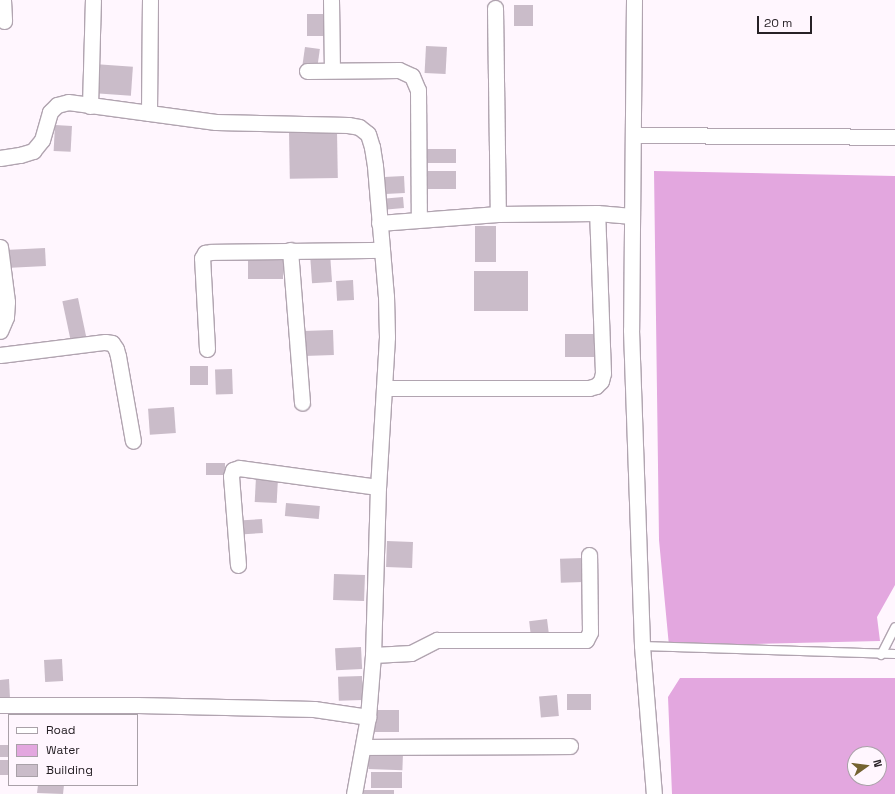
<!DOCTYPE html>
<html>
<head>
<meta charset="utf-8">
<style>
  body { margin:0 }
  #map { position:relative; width:895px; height:794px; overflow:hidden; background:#fff6fe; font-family:"Space Grotesk",sans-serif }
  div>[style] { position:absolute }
  .water>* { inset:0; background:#e3a7df }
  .building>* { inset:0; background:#cabcc9; transform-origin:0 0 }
  .roads { filter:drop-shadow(1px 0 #b1a4b0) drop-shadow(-1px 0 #b1a4b0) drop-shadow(0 1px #b1a4b0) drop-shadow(0 -1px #b1a4b0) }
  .lane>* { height:8px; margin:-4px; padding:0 4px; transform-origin:4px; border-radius:4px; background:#fff }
  .street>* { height:15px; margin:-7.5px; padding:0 7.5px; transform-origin:7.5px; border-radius:7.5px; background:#fff }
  span { translate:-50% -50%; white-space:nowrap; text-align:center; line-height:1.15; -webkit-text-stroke:3px #fff6fe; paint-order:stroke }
  .legend { position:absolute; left:8px; top:714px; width:130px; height:72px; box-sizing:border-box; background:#fff6fe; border:1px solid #a9a1a8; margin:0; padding:5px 7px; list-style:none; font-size:12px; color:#272126 }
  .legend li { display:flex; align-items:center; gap:8px; height:20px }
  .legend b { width:20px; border:1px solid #a9a1a8 }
  .north { position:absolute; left:847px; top:746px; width:40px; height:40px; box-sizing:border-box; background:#fff6fe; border:1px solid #a9a1a8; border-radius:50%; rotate:76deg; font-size:11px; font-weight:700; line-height:16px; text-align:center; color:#272126 }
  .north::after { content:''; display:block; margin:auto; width:14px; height:18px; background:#746331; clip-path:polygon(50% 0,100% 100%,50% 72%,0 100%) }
  .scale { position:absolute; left:757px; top:16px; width:55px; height:18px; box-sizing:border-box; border:2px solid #272126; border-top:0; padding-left:5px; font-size:12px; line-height:14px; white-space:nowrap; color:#272126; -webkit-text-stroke:3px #fff6fe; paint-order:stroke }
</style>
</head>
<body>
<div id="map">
  <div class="water">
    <div style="clip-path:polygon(654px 171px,895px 176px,895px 585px,877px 617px,880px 641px,669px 646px,659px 540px)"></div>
    <div style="clip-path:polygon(evenodd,680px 678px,895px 678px,895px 794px,672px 794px,668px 697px,680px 678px,855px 754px,879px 754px,879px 778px,855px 778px,855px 754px)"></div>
  </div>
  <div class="building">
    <div style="left:514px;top:5px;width:19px;height:21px"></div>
    <div style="left:307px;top:14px;width:17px;height:22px"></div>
    <div style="left:426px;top:46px;width:21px;height:27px;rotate:3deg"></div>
    <div style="left:305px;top:47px;width:15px;height:20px;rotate:8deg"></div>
    <div style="left:94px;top:64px;width:39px;height:29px;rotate:4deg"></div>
    <div style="left:55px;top:125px;width:17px;height:26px;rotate:3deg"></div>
    <div style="left:337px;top:131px;width:47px;height:48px;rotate:89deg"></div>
    <div style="left:425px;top:149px;width:31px;height:14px"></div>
    <div style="left:422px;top:171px;width:34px;height:18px"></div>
    <div style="left:404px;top:176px;width:17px;height:25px;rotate:87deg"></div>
    <div style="left:403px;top:197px;width:11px;height:23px;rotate:85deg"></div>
    <div style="left:475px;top:226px;width:21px;height:36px"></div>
    <div style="left:45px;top:248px;width:18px;height:40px;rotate:87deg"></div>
    <div style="left:248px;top:253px;width:35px;height:26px"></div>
    <div style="left:330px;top:253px;width:29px;height:20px;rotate:86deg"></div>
    <div style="left:474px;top:271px;width:54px;height:40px"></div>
    <div style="left:353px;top:280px;width:20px;height:17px;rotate:87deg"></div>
    <div style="left:78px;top:298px;width:39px;height:16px;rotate:78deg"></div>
    <div style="left:333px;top:330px;width:25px;height:30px;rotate:88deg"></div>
    <div style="left:565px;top:334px;width:29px;height:23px"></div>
    <div style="left:190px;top:366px;width:18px;height:19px"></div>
    <div style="left:232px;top:369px;width:25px;height:17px;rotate:88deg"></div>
    <div style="left:174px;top:407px;width:26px;height:26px;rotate:86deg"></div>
    <div style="left:206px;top:463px;width:19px;height:12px"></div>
    <div style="left:256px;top:477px;width:22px;height:25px;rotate:3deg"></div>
    <div style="left:286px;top:503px;width:34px;height:13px;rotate:5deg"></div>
    <div style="left:262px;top:519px;width:14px;height:23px;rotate:86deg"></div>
    <div style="left:387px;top:541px;width:26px;height:26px;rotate:2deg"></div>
    <div style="left:583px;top:558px;width:24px;height:23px;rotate:88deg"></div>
    <div style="left:334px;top:574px;width:31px;height:26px;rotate:2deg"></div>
    <div style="left:547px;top:619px;width:17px;height:18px;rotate:83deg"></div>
    <div style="left:361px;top:647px;width:22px;height:26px;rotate:87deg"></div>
    <div style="left:62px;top:659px;width:22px;height:18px;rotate:87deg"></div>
    <div style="left:362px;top:676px;width:24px;height:24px;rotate:88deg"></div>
    <div style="clip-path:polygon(9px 679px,10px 699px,0 699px,0 680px)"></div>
    <div style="left:567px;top:694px;width:24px;height:16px"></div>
    <div style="left:557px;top:695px;width:21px;height:18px;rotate:85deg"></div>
    <div style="clip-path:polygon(70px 708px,70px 715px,32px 715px,32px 709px)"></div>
    <div style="left:371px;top:710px;width:28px;height:22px"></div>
    <div style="left:0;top:745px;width:9px;height:12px"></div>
    <div style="left:369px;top:752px;width:34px;height:17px;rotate:2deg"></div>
    <div style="left:9px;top:760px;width:15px;height:9px;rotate:90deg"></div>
    <div style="left:371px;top:772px;width:31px;height:16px"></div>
    <div style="clip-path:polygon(38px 785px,64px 785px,63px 794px,37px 793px)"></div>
    <div style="left:364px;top:790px;width:30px;height:4px"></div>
  </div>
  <div class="roads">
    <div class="lane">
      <div style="left:642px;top:646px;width:253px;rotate:1.8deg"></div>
      <div style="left:881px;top:655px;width:31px;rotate:-63deg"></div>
    </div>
    <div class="street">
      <div style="left:3px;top:0;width:21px;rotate:87deg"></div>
      <div style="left:331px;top:0;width:70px;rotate:89.2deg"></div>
      <div style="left:634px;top:0;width:330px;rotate:90.5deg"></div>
      <div style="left:631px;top:330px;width:316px;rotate:88deg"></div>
      <div style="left:642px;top:646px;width:148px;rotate:85.4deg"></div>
      <div style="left:495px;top:8px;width:206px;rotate:89.2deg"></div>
      <div style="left:307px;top:71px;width:92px;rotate:-0.6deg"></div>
      <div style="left:399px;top:70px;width:14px;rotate:25deg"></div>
      <div style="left:412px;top:76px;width:15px;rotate:67deg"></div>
      <div style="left:418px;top:90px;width:129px;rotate:89.6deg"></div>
      <div style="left:90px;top:106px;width:106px;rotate:-88.4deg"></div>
      <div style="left:149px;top:113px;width:113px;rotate:-89.5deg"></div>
      <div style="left:633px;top:135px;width:262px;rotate:0.4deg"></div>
      <div style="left:0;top:158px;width:20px;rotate:-9deg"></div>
      <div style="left:20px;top:155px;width:14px;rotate:-17deg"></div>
      <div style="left:33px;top:151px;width:14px;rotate:-51deg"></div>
      <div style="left:42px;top:140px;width:29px;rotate:-74deg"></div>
      <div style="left:50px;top:112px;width:10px;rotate:-45deg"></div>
      <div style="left:57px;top:105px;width:11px;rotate:-15deg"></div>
      <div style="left:68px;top:102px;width:149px;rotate:7.7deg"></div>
      <div style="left:216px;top:122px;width:132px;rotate:1.3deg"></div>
      <div style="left:348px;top:125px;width:11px;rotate:10deg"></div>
      <div style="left:359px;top:127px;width:11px;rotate:38deg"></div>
      <div style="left:368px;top:134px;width:14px;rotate:73deg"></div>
      <div style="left:372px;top:147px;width:19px;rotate:81deg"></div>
      <div style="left:375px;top:166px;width:130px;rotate:85.2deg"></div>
      <div style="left:386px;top:296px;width:41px;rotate:88.6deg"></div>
      <div style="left:387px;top:337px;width:150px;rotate:93.4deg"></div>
      <div style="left:378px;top:487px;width:168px;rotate:91.7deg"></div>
      <div style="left:373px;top:655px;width:62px;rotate:94.6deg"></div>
      <div style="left:368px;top:717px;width:78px;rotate:100.3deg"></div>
      <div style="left:379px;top:223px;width:119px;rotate:-4.3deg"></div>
      <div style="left:498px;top:214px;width:99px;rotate:-0.6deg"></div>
      <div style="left:597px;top:213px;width:35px;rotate:5deg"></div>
      <div style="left:0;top:247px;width:55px;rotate:82.7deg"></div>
      <div style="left:7px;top:302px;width:15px;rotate:94deg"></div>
      <div style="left:6px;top:317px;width:15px;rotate:113deg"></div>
      <div style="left:290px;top:250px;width:153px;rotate:85.5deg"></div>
      <div style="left:207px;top:349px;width:91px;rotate:-93.1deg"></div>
      <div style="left:202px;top:258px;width:6px;rotate:-59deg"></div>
      <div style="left:205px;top:253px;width:6px;rotate:-9deg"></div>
      <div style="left:211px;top:252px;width:171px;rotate:-0.7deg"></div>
      <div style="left:0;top:355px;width:106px;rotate:-7.1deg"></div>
      <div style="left:105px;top:342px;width:7px;rotate:8deg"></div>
      <div style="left:112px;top:343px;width:7px;rotate:56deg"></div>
      <div style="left:116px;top:349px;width:7px;rotate:74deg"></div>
      <div style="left:118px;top:356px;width:86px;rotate:80deg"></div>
      <div style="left:384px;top:388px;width:205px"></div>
      <div style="left:589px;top:388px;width:7px;rotate:-16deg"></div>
      <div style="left:596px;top:386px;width:7px;rotate:-45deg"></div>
      <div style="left:601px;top:381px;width:8px;rotate:-76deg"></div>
      <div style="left:603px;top:373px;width:160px;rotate:-92.1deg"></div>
      <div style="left:238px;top:565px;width:89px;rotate:-94.5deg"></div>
      <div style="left:231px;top:476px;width:6px;rotate:-72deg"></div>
      <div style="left:233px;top:470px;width:6px;rotate:-18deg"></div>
      <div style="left:239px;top:468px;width:140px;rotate:7.8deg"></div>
      <div style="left:373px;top:655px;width:38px;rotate:-3deg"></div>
      <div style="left:411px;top:653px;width:29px;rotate:-27deg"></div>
      <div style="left:437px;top:640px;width:149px"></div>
      <div style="left:586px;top:640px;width:9px;rotate:-63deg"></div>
      <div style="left:590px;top:632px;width:77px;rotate:-90.7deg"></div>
      <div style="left:0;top:705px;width:137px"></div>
      <div style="left:137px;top:705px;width:177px;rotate:1.3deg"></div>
      <div style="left:314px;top:709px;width:55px;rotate:8.4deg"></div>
      <div style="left:363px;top:747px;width:207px;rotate:-0.3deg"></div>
    </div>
  </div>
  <ul class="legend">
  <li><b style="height:5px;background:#fff"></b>Road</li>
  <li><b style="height:11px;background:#e3a7df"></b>Water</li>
  <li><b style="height:11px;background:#cabcc9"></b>Building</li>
  </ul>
  <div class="north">N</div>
  <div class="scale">20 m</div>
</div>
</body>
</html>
